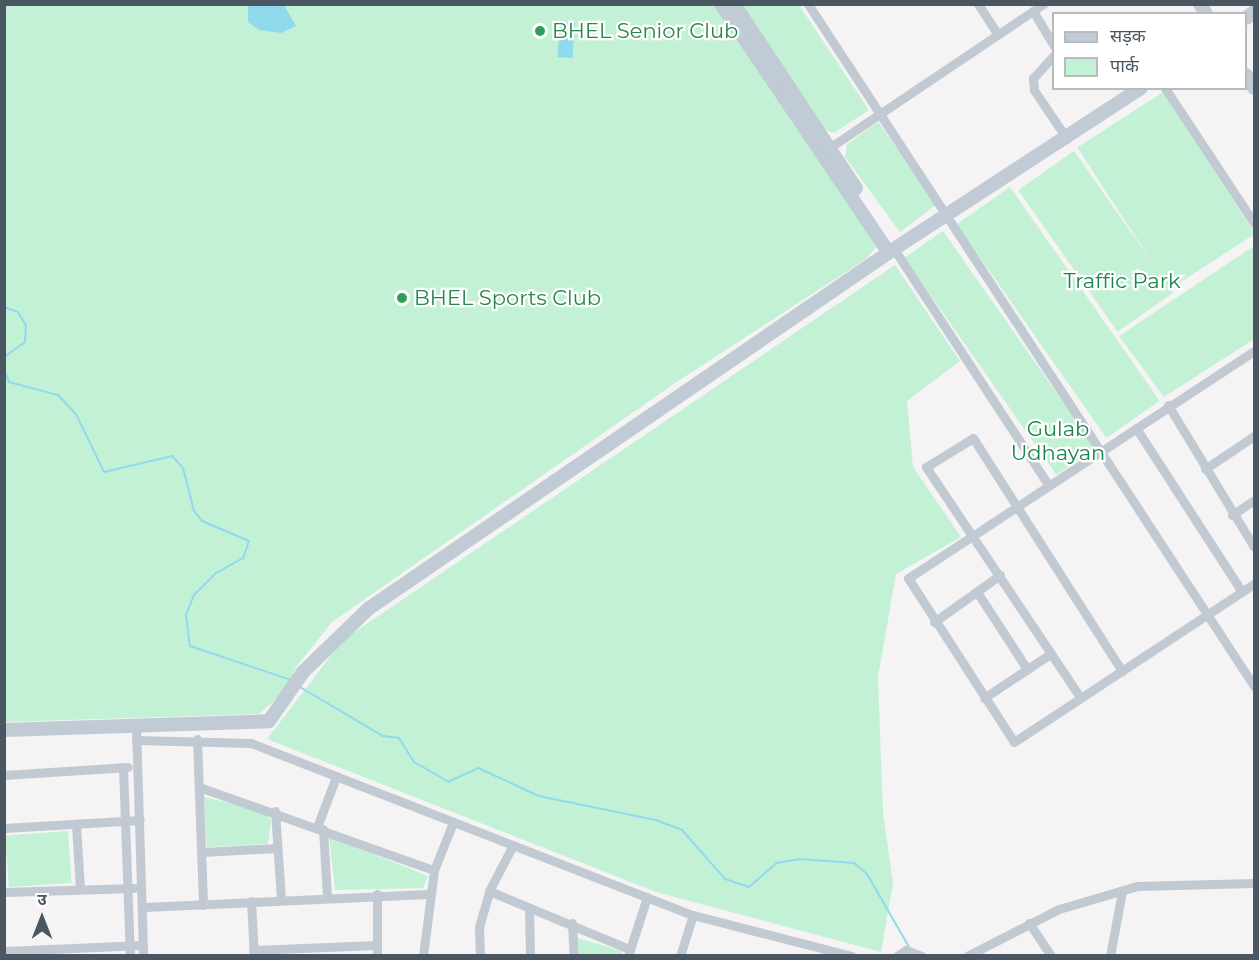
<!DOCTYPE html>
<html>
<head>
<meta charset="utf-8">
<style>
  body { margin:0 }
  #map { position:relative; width:1259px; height:960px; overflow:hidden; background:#f5f3f3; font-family:Montserrat,"Noto Sans Devanagari",sans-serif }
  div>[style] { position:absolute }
  .green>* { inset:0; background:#c3f1d5; transform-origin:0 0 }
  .water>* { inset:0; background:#90daee; transform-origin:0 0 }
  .stream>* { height:2px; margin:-1px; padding:0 1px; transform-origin:1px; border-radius:1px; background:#90daee }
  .street>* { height:9px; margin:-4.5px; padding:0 4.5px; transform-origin:4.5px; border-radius:4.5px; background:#c1cad2 }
  .secondary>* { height:14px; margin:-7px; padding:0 7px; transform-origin:7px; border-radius:7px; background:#c1cbd6 }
  .dots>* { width:16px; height:16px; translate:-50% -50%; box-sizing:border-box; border:3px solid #fff; border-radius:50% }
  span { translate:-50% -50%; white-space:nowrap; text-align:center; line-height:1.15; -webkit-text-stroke:4.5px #fff; paint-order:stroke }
  .leisure-label { font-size:21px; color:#27864d }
  .left { translate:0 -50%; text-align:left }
  .park-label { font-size:21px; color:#17864f }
  .frame { position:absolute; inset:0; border:6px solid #4a5661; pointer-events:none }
  .legend { position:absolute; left:1052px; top:12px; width:195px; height:78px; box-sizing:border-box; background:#fff; border:2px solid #b7bbc0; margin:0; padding:8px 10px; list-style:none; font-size:18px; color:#4a5661 }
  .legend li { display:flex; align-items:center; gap:12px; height:30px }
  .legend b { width:30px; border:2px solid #b7bbc0 }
  .north { position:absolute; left:12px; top:888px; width:60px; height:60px; -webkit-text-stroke:4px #fff; paint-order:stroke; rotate:0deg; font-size:16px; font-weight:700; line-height:24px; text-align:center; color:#4a5661 }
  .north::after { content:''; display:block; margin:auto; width:21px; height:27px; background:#4a5661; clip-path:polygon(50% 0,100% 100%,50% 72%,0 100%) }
</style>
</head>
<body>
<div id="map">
  <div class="green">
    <div style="clip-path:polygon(4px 5px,714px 5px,878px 245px,866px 259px,678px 381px,332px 622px,296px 667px,284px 692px,259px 714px,5px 722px)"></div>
    <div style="clip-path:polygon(740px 5px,799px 5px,869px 110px,834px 133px,824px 129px)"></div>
    <div style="left:1163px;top:92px;width:169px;height:102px;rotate:57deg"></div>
    <div style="clip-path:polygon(878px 122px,937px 204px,900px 232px,845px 157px,847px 144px)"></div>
    <div style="left:1074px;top:151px;width:173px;height:68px;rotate:55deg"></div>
    <div style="left:1010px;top:187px;width:261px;height:65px;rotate:55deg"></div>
    <div style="left:943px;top:231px;width:265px;height:47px;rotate:55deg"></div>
    <div style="clip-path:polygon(1254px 246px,1254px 339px,1164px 397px,1119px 336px)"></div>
    <div style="clip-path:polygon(895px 265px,960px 361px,907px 401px,913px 467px,961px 537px,896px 574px,878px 677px,883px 813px,893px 883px,881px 952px,656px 892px,267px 739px,343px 640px)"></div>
    <div style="clip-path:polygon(204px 797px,266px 812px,271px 821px,268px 844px,207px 847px)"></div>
    <div style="left:68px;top:831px;width:52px;height:63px;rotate:86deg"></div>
    <div style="clip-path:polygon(329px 836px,428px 876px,423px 888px,335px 890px)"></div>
    <div style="clip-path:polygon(577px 938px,622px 951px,621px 955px,579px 955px)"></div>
  </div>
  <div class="water">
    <div style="clip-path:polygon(248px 5px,284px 5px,296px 26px,281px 33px,259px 30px,248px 22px)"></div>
    <div style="left:560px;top:22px;width:15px;height:35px;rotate:4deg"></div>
  </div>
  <div class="stream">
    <div style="left:4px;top:307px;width:15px;rotate:20deg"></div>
    <div style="left:18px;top:312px;width:16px;rotate:60deg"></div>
    <div style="left:26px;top:326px;width:16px;rotate:94deg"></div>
    <div style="left:25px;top:342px;width:26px;rotate:144deg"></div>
    <div style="left:4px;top:370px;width:13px;rotate:67deg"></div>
    <div style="left:9px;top:382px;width:51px;rotate:14.9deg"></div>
    <div style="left:58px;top:395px;width:26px;rotate:47deg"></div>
    <div style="left:76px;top:414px;width:64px;rotate:64.2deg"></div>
    <div style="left:104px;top:472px;width:70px;rotate:-13.2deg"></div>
    <div style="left:172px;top:456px;width:16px;rotate:47deg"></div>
    <div style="left:183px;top:468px;width:44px;rotate:75.7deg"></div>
    <div style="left:194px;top:511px;width:13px;rotate:51deg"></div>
    <div style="left:202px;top:521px;width:51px;rotate:23.1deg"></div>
    <div style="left:249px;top:541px;width:18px;rotate:109deg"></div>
    <div style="left:243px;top:558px;width:31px;rotate:151deg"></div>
    <div style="left:216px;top:573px;width:31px;rotate:135deg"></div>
    <div style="left:194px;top:595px;width:22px;rotate:112deg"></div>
    <div style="left:186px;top:615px;width:31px;rotate:83deg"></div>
    <div style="left:190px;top:646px;width:107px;rotate:18.6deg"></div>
    <div style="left:300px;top:687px;width:96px;rotate:30.6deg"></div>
    <div style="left:383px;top:736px;width:16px;rotate:7deg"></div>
    <div style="left:399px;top:738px;width:28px;rotate:58deg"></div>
    <div style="left:414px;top:762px;width:39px;rotate:30deg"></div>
    <div style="left:448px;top:782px;width:33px;rotate:-25deg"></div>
    <div style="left:478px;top:768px;width:67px;rotate:24.7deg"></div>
    <div style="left:539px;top:796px;width:119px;rotate:11.6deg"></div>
    <div style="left:656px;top:820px;width:28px;rotate:21deg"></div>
    <div style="left:682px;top:830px;width:65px;rotate:48.7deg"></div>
    <div style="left:725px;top:879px;width:25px;rotate:18deg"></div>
    <div style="left:749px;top:887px;width:37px;rotate:-41deg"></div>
    <div style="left:777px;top:863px;width:22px;rotate:-10deg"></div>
    <div style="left:799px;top:859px;width:55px;rotate:4.2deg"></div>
    <div style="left:854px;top:863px;width:17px;rotate:40deg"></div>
    <div style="left:867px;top:874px;width:84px;rotate:60.1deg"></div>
  </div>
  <div class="street">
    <div style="left:808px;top:4px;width:815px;rotate:56.82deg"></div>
    <div style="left:978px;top:4px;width:33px;rotate:57deg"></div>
    <div style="left:1033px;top:11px;width:41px;rotate:59deg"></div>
    <div style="left:1054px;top:55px;width:31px;rotate:132deg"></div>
    <div style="left:1033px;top:78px;width:12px;rotate:85deg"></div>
    <div style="left:1034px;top:90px;width:59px;rotate:56deg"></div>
    <div style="left:1165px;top:88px;width:162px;rotate:56.6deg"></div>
    <div style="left:826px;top:150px;width:262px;rotate:-33.9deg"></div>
    <div style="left:894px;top:249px;width:281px;rotate:56.8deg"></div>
    <div style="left:1254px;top:351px;width:414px;rotate:146.7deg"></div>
    <div style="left:908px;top:578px;width:195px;rotate:57.1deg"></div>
    <div style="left:1014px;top:742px;width:287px;rotate:-33.4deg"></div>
    <div style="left:1168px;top:405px;width:166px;rotate:58.8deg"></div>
    <div style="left:1136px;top:428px;width:195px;rotate:57.1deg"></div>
    <div style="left:1205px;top:469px;width:59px;rotate:-34deg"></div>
    <div style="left:1232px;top:515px;width:27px;rotate:-34deg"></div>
    <div style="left:977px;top:592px;width:92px;rotate:57deg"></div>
    <div style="left:934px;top:622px;width:81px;rotate:-35.5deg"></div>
    <div style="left:1080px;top:697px;width:277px;rotate:-123.8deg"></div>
    <div style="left:926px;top:467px;width:55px;rotate:-31.7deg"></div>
    <div style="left:973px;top:438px;width:277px;rotate:57.4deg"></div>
    <div style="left:984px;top:698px;width:79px;rotate:-33.7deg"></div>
    <div style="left:136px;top:727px;width:229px;rotate:88.2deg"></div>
    <div style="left:197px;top:739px;width:166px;rotate:87.9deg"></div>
    <div style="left:136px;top:740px;width:115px;rotate:1.5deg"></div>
    <div style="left:251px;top:743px;width:474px;rotate:21.3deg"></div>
    <div style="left:693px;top:915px;width:164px;rotate:14.5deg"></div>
    <div style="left:123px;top:767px;width:189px;rotate:87.9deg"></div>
    <div style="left:4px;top:775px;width:124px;rotate:-3.7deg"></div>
    <div style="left:199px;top:787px;width:249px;rotate:19.5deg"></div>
    <div style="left:275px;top:811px;width:89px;rotate:86.1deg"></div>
    <div style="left:76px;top:825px;width:64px;rotate:86.4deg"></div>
    <div style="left:317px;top:827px;width:53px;rotate:-69.2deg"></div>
    <div style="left:4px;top:828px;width:136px;rotate:-3.4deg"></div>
    <div style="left:323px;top:829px;width:67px;rotate:86.6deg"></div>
    <div style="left:202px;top:852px;width:75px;rotate:-3.1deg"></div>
    <div style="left:489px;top:891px;width:152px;rotate:22.5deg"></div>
    <div style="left:4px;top:892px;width:130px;rotate:-1.8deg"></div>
    <div style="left:251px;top:901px;width:55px;rotate:86.9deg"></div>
    <div style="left:144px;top:907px;width:284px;rotate:-2.6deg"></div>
    <div style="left:529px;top:908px;width:48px;rotate:88.8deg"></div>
    <div style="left:572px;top:923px;width:33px;rotate:87deg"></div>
    <div style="left:1029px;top:923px;width:40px;rotate:56deg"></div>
    <div style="left:253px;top:950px;width:124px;rotate:-2.3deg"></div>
    <div style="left:4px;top:951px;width:139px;rotate:-2.5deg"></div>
    <div style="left:629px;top:953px;width:59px;rotate:-72.2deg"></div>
    <div style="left:377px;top:956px;width:62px;rotate:-90deg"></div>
    <div style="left:423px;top:956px;width:87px;rotate:-82.7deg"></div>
    <div style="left:434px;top:870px;width:48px;rotate:-68.2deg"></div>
    <div style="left:480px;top:956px;width:29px;rotate:-92deg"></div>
    <div style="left:479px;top:927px;width:37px;rotate:-74deg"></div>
    <div style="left:489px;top:891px;width:52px;rotate:-62.4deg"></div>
    <div style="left:680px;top:956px;width:43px;rotate:-72.4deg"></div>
    <div style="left:897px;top:956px;width:11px;rotate:-34deg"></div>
    <div style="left:906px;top:950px;width:17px;rotate:21deg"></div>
    <div style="left:967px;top:956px;width:103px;rotate:-27.1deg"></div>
    <div style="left:1059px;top:909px;width:81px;rotate:-16.4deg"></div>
    <div style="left:1137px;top:886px;width:117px;rotate:-1.5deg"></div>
    <div style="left:1110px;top:956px;width:66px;rotate:-79.5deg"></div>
  </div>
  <div class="secondary">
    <div style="left:721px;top:4px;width:300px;rotate:56deg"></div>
    <div style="left:734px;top:4px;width:221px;rotate:56.5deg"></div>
    <div style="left:1200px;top:4px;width:12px;rotate:59deg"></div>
    <div style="left:1246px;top:18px;width:10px;rotate:-37deg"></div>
    <div style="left:1246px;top:75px;width:15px;rotate:58deg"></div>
    <div style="left:4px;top:730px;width:265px;rotate:-1.9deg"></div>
    <div style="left:269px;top:721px;width:60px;rotate:-55.2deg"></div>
    <div style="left:303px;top:672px;width:91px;rotate:-44.1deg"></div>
    <div style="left:368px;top:609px;width:637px;rotate:-34.39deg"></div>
    <div style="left:894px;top:249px;width:295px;rotate:-33.1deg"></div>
  </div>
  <div class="dots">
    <div style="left:540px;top:31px;background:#2e9e5b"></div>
    <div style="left:402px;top:298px;background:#2e9e5b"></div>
  </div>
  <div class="leisure-label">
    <span class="left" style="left:552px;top:31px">BHEL Senior Club</span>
    <span class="left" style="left:414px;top:298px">BHEL Sports Club</span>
  </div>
  <div class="park-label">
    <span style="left:1122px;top:281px">Traffic Park</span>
    <span style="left:1058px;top:441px">Gulab<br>Udhayan</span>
  </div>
  <div class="frame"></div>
  <ul class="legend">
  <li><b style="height:8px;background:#c1cbd6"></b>सड़क</li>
  <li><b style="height:16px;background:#c3f1d5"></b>पार्क</li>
  </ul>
  <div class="north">उ</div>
</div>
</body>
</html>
